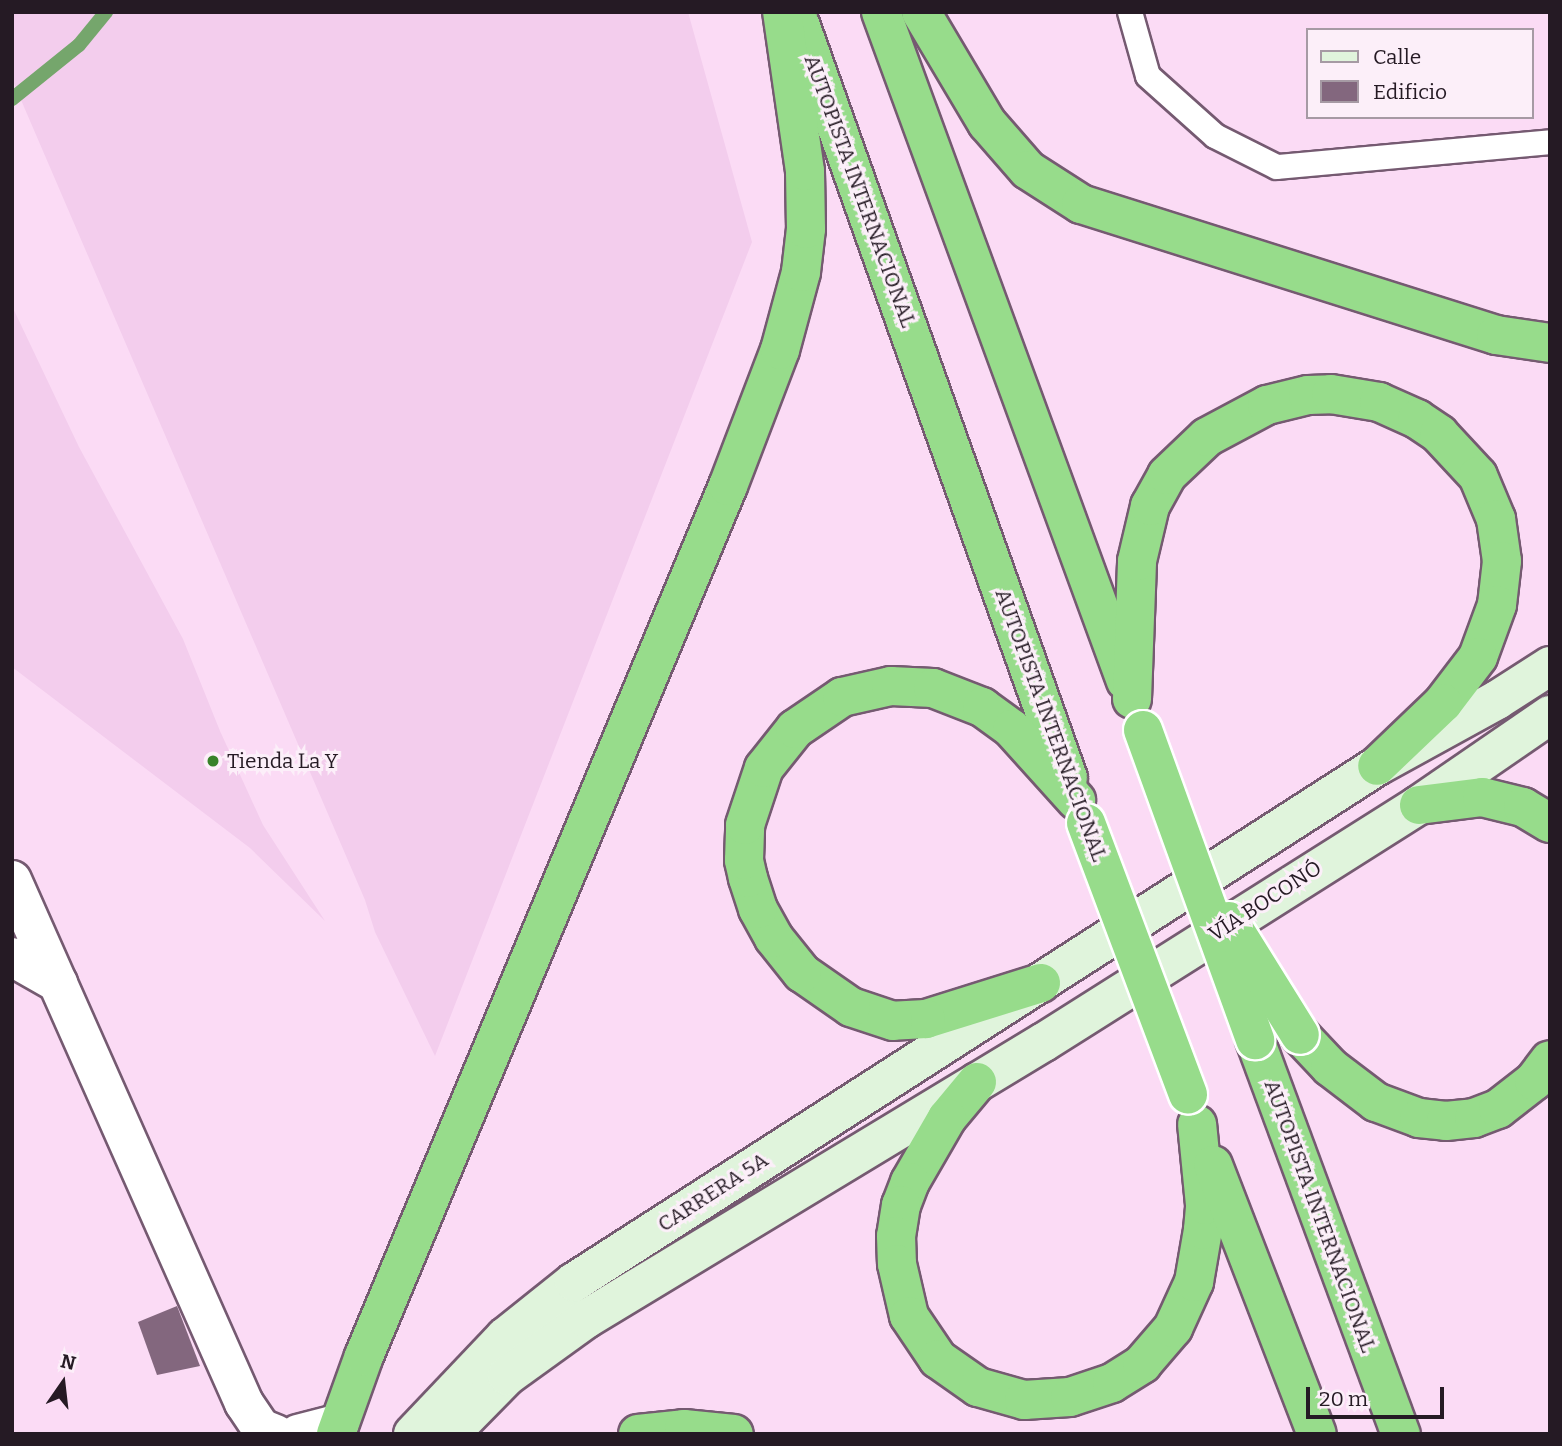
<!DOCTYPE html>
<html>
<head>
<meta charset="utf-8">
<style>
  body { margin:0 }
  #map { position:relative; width:1562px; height:1446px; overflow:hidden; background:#fbdbf5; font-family:Bitter,serif }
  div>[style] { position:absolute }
  .built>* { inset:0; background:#f3cded }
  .stream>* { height:14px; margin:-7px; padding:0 7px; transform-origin:7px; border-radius:7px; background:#75a66c }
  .building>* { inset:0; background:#83677e }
  .roads { filter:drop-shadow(2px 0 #755a71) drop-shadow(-2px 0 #755a71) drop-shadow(0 2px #755a71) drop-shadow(0 -2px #755a71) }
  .lane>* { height:24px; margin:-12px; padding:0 12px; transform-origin:12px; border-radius:12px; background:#fff }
  .street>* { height:38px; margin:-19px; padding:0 19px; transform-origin:19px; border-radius:19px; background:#fff }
  .secondary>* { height:38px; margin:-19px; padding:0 19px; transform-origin:19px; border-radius:19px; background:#e0f4dc }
  .highway>* { height:38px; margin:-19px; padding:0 19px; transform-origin:19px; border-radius:19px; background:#97dc8b }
  .bridges { filter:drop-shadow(2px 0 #fff) drop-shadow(-2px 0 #fff) drop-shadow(0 2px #fff) drop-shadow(0 -2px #fff) }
  .highway-bridge>* { height:38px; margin:-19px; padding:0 19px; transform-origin:19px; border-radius:19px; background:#97dc8b }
  .dots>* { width:19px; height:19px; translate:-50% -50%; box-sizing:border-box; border:4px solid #fceff9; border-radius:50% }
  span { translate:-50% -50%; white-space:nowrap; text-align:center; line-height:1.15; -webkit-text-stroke:6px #fceff9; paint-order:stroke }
  .street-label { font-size:21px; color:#251a24 }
  .poi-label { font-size:21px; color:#251a24 }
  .left { translate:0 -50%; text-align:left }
  .frame { position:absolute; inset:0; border:14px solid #251a24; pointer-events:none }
  .legend { position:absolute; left:1306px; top:28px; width:228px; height:91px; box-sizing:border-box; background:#fceff9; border:2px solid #a69aa4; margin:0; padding:9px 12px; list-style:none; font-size:21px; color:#251a24 }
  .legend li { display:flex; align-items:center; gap:14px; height:35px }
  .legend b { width:35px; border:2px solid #a69aa4 }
  .north { position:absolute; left:28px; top:1348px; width:70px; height:70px; -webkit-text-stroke:5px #fceff9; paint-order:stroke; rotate:14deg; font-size:19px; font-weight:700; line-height:28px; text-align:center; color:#251a24 }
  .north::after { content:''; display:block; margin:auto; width:24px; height:32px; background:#251a24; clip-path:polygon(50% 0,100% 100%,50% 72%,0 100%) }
  .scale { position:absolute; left:1306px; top:1387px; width:138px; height:32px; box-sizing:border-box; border:4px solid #251a24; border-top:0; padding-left:9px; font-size:21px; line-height:24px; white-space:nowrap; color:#251a24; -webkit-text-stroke:5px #fceff9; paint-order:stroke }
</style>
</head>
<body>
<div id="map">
  <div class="built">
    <div style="clip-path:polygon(12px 12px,688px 12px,752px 242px,435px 1056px,375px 932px,365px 900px,12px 79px)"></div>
    <div style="clip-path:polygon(12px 306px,79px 447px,183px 639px,220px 731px,263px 825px,325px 921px,250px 848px,12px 667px)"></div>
  </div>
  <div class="stream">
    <div style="left:12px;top:99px;width:86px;rotate:-38.9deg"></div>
    <div style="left:79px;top:45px;width:43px;rotate:-50.7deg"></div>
  </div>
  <div class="building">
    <div style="clip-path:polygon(177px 1306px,200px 1366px,157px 1375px,138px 1322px)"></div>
  </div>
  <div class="roads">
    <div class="lane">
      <div style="left:1130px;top:12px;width:66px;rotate:74.3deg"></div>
      <div style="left:1148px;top:76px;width:90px;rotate:41.8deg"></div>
      <div style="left:1215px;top:136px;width:69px;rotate:26.6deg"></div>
      <div style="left:1277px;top:167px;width:274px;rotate:-5.2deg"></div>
    </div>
    <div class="street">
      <div style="left:12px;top:880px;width:572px;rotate:66.08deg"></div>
      <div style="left:244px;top:1403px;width:30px;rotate:56deg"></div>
      <div style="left:261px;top:1428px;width:16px;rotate:22deg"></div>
      <div style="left:12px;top:957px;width:53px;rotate:29.5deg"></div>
      <div style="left:298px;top:1434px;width:43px;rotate:-14.7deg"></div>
    </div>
    <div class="secondary">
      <div style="left:413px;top:1434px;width:134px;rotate:-46.5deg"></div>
      <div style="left:505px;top:1337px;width:88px;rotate:-38.6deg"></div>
      <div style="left:574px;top:1282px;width:954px;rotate:-32.72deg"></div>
      <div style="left:1377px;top:766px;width:137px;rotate:-28.8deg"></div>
      <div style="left:1497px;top:700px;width:63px;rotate:-32.7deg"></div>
      <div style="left:450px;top:1434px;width:81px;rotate:-45.5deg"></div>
      <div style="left:507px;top:1376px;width:97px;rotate:-35.8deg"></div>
      <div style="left:586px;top:1319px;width:535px;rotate:-31.17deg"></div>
      <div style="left:1044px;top:1042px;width:444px;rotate:-32.3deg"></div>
      <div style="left:1419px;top:805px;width:159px;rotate:-34.5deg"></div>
    </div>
    <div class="highway">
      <div style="left:881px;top:12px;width:712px;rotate:69.89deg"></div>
      <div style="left:921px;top:12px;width:129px;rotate:59.3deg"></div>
      <div style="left:987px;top:123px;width:62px;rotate:48.9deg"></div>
      <div style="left:1028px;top:170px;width:63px;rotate:32.7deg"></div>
      <div style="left:1081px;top:204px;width:435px;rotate:17.5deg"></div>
      <div style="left:1496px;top:335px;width:55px;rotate:8.4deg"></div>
      <div style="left:800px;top:24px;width:800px;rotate:70.43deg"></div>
      <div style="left:1132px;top:699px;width:138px;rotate:-87.9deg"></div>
      <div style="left:1137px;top:561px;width:57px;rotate:-76.7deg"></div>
      <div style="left:1150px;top:506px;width:35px;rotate:-61deg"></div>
      <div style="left:1167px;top:475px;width:55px;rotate:-43.5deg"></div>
      <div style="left:1207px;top:437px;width:68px;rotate:-28.1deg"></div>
      <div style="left:1267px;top:405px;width:42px;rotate:-13.7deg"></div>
      <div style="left:1308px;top:395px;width:23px;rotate:-2deg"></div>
      <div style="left:1331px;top:394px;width:49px;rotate:9.5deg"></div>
      <div style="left:1379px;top:402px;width:42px;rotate:24.1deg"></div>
      <div style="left:1417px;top:419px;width:27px;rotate:34deg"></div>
      <div style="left:1439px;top:434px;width:57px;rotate:47.1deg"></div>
      <div style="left:1478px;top:476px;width:47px;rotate:67.3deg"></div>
      <div style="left:1496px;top:519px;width:42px;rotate:81.9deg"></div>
      <div style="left:1502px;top:561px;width:44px;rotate:96.5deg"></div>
      <div style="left:1497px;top:605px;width:55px;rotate:110.1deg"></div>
      <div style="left:1478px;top:657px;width:58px;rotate:127.3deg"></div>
      <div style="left:1443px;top:703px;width:91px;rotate:136.3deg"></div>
      <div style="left:1419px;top:805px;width:64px;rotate:-7.2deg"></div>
      <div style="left:1482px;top:797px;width:42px;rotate:13.7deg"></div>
      <div style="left:1523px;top:807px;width:31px;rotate:31deg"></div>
      <div style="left:1041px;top:983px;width:121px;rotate:162.6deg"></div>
      <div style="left:926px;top:1019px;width:33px;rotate:177deg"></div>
      <div style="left:893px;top:1021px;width:44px;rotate:-161.6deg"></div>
      <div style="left:851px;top:1007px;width:60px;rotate:-145.2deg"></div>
      <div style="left:802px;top:973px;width:45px;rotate:-128.7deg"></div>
      <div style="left:774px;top:938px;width:33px;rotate:-119deg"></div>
      <div style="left:758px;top:909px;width:33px;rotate:-108deg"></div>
      <div style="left:748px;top:878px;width:18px;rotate:-103deg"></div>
      <div style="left:744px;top:860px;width:35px;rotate:-88deg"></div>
      <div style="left:745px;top:825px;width:60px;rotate:-71.6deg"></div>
      <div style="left:764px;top:768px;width:50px;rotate:-51.5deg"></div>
      <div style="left:795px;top:729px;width:57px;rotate:-34.2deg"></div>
      <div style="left:842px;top:697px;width:50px;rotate:-12.7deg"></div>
      <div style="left:891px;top:686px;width:42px;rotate:2.7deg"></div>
      <div style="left:933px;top:688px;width:53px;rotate:21.2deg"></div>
      <div style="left:982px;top:707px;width:37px;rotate:36deg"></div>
      <div style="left:1012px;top:729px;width:96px;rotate:48deg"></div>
      <div style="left:1300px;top:1035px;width:44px;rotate:46.8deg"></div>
      <div style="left:1330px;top:1067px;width:58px;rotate:37.3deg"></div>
      <div style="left:1376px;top:1102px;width:46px;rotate:20.4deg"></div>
      <div style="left:1419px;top:1118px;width:27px;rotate:6deg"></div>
      <div style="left:1446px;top:1121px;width:28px;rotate:-6deg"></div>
      <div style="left:1474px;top:1118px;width:26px;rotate:-21deg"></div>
      <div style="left:1498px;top:1109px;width:46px;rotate:-37.9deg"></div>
      <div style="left:1534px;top:1081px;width:26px;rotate:-53deg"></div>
      <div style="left:1255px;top:1040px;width:420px;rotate:69.7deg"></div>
      <div style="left:977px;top:1082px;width:47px;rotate:129.8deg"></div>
      <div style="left:947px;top:1118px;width:74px;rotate:120deg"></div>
      <div style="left:910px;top:1182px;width:25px;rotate:111deg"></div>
      <div style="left:901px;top:1205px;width:31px;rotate:99deg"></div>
      <div style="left:896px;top:1236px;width:28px;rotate:88deg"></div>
      <div style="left:897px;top:1264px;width:53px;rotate:77deg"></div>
      <div style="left:909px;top:1316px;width:52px;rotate:56deg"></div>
      <div style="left:938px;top:1359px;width:49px;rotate:35deg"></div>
      <div style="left:978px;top:1387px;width:48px;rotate:15.8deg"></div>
      <div style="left:1024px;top:1400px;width:46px;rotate:-3.7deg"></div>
      <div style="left:1070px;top:1397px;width:44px;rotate:-18.4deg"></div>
      <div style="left:1112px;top:1383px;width:36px;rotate:-32deg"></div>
      <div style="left:1142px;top:1364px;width:48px;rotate:-49.3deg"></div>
      <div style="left:1173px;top:1328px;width:51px;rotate:-65.5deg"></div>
      <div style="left:1194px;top:1282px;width:53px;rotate:-80.2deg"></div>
      <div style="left:1203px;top:1230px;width:25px;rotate:-85deg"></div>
      <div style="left:1205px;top:1205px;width:81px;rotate:-95.6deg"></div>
      <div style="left:1213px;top:1165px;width:288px;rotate:68.9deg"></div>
      <div style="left:336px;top:1434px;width:83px;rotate:-70.3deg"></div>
      <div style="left:364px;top:1356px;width:943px;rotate:-67.3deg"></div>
      <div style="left:728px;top:486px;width:146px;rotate:-69.1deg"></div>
      <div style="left:780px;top:350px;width:81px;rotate:-74.9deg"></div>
      <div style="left:801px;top:272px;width:43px;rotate:-83.4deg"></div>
      <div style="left:806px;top:229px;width:58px;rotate:-91deg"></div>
      <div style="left:805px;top:171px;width:161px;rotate:-98.2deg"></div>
      <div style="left:638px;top:1434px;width:46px;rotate:-6.2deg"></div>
      <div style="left:684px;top:1429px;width:50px;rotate:5.7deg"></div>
    </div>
  </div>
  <div class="bridges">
    <div class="highway-bridge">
      <div style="left:1143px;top:730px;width:330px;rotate:70.1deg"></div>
      <div style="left:1086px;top:823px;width:290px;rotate:69.4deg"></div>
      <div style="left:1229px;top:921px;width:134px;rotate:58.1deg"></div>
    </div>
  </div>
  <div class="dots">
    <div style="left:213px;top:761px;background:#378229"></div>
  </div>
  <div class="street-label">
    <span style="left:860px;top:191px;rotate:70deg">AUTOPISTA INTERNACIONAL</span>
    <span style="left:1051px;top:725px;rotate:70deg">AUTOPISTA INTERNACIONAL</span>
    <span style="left:1265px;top:901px;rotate:-33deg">VÍA BOCONÓ</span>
    <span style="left:713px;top:1192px;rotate:-33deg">CARRERA 5A</span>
    <span style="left:1320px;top:1216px;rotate:70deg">AUTOPISTA INTERNACIONAL</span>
  </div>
  <div class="poi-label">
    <span class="left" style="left:227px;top:761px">Tienda La Y</span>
  </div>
  <div class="frame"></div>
  <ul class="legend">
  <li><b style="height:9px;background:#e0f4dc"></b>Calle</li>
  <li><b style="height:19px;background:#83677e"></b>Edificio</li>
  </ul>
  <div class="north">N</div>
  <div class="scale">20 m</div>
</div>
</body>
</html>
